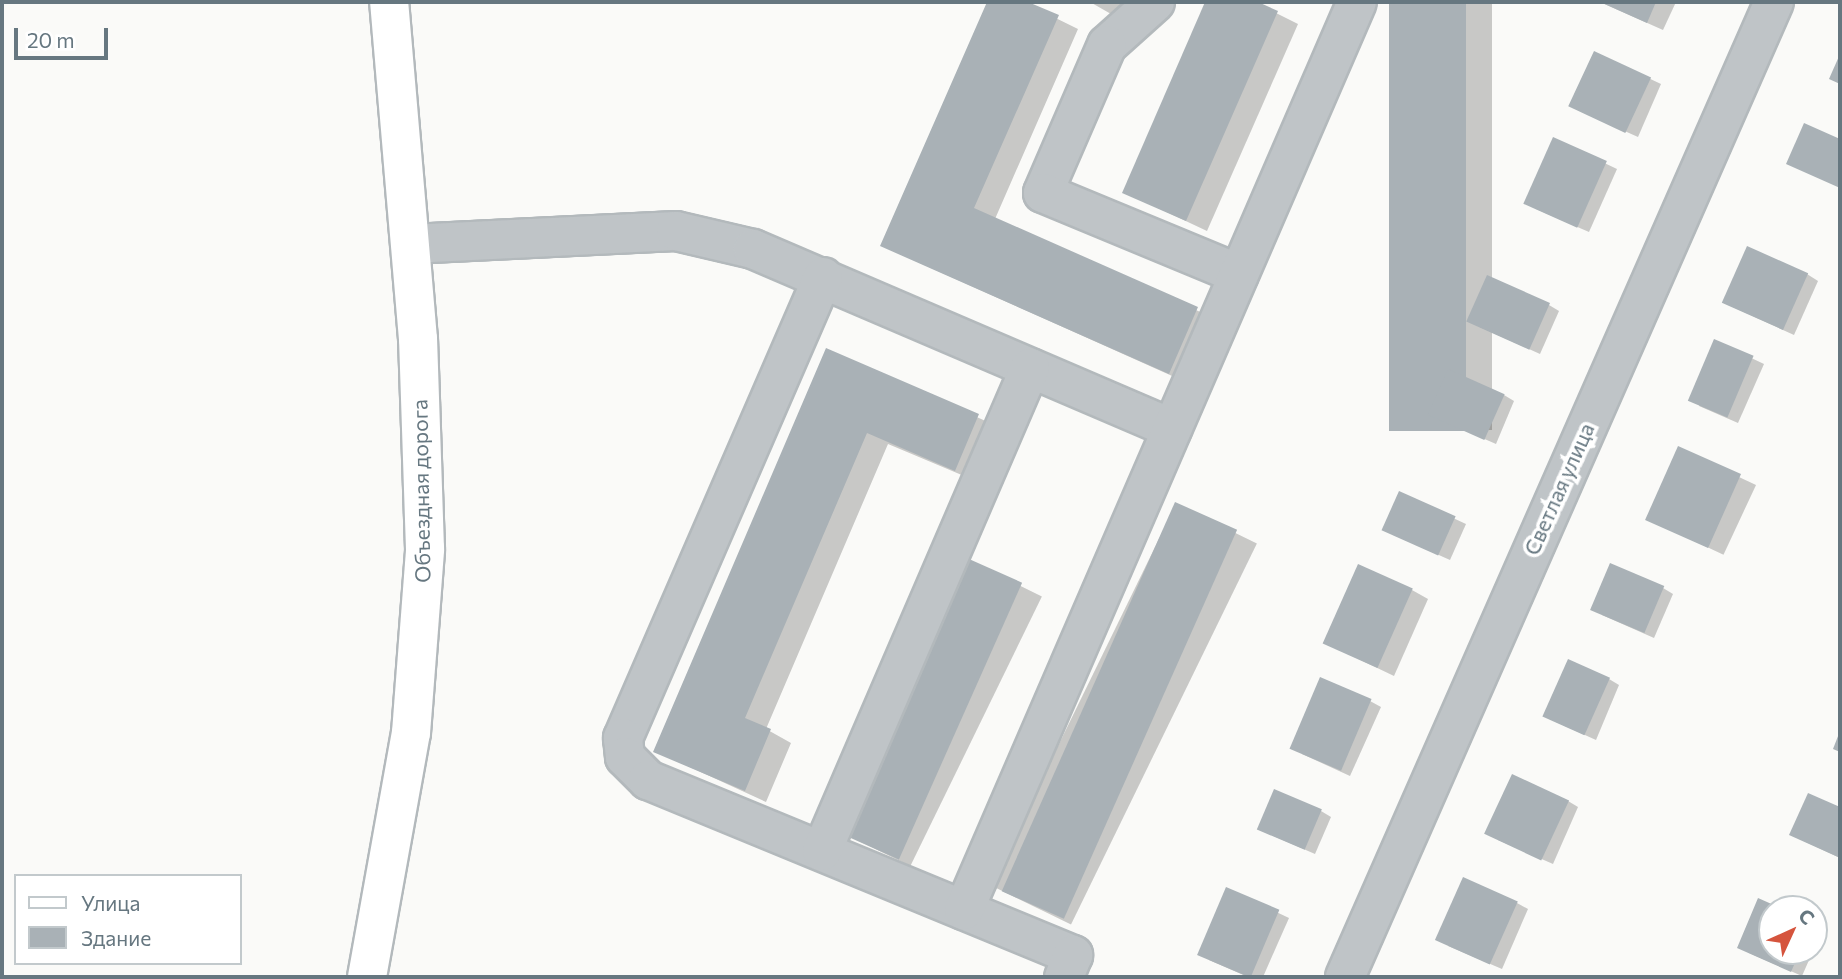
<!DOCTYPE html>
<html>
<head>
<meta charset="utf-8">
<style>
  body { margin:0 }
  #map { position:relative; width:1842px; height:979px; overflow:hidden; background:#fafaf8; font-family:Commissioner,sans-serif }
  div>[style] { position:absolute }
  .shadow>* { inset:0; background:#0003; transform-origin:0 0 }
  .building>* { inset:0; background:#a9b1b6; transform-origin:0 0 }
  .roads { filter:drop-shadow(2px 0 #b3b9bc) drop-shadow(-2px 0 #b3b9bc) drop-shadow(0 2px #b3b9bc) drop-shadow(0 -2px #b3b9bc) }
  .minor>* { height:38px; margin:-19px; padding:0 19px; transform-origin:19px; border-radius:19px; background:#bfc4c7 }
  .major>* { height:38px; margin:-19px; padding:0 19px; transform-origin:19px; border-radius:19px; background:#fff }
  span { translate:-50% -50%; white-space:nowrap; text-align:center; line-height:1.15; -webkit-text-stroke:7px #fff; paint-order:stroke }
  .street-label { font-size:21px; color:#667780 }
  .frame { position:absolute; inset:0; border:4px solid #667780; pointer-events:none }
  .legend { position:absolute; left:14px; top:874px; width:228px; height:91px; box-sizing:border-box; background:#fff; border:2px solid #c2c9cc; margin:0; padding:9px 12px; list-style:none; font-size:21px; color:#667780 }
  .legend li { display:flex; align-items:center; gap:14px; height:35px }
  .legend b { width:35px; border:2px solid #c2c9cc }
  .north { position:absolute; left:1758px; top:895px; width:70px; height:70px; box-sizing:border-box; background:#fff; border:2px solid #c2c9cc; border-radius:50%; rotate:45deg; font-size:19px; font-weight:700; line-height:28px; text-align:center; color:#667780 }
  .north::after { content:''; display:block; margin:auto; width:24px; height:32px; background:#d5543d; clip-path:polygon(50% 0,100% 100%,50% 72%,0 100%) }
  .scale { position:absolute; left:14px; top:28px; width:94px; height:32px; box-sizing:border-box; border:4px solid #667780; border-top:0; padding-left:9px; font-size:21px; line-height:24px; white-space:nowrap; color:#667780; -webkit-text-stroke:5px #fff; paint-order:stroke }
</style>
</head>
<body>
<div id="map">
  <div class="shadow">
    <div style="clip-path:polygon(989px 2px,1023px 2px,1078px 29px,995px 219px,1218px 320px,1190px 384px,882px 246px)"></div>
    <div style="clip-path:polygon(1090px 2px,1124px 2px,1111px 14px)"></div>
    <div style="clip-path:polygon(1207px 2px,1254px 2px,1298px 24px,1207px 231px,1124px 192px)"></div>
    <div style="left:1391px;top:2px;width:101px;height:428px"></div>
    <div style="clip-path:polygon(1600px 2px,1676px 2px,1663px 30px)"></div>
    <div style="clip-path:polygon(1595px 53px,1661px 84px,1638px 137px,1582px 112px)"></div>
    <div style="clip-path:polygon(1554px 139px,1617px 169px,1589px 232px,1536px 209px)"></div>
    <div style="clip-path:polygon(1807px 274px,1818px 281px,1794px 335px,1724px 303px)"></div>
    <div style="clip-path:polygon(1549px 305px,1559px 311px,1540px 354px,1480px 327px)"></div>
    <div style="clip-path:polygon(1715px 341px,1764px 364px,1738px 423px,1699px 406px)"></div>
    <div style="clip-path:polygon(827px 350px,999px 427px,976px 481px,888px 444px,766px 729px,791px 743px,766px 802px,655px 751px)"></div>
    <div style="clip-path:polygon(1504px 395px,1514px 401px,1496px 444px,1441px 420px)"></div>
    <div style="left:1679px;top:449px;width:85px;height:77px;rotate:25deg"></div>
    <div style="clip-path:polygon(1399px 493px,1466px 524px,1450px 560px,1394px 535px)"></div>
    <div style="left:1176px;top:504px;width:90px;height:424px;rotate:26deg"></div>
    <div style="left:961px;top:557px;width:90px;height:300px;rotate:26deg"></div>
    <div style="clip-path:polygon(1663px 588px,1673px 594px,1654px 638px,1602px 615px)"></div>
    <div style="clip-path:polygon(1412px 590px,1428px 599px,1394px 676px,1325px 643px)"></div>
    <div style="clip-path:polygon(1609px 679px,1619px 685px,1596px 740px,1556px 722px)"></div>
    <div style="clip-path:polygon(1370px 701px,1381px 707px,1350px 776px,1302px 754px)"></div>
    <div style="clip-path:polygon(1809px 795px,1840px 809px,1840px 858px,1791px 835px)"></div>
    <div style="clip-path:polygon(1568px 801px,1578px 807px,1553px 864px,1498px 840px)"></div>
    <div style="clip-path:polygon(1321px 811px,1331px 817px,1315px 854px,1269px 834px)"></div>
    <div style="clip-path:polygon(1227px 889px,1289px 918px,1263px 977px,1248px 977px,1209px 960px)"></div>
    <div style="clip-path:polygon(1759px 900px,1779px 909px,1772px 909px,1772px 951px,1813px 951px,1802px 976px,1749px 953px)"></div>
    <div style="clip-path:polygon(1517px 903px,1528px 909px,1502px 969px,1448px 946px)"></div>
    <div style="clip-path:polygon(1814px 925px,1823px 930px,1814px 950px)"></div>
  </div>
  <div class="building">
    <div style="clip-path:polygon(987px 2px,1028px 2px,1059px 15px,974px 208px,1198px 307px,1169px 374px,880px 246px)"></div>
    <div style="clip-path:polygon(1205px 2px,1258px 2px,1278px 11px,1186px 221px,1122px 193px)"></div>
    <div style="left:1389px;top:2px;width:77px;height:429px"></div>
    <div style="clip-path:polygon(1600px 2px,1656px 2px,1647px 23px)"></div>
    <div style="left:1594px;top:51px;width:63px;height:61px;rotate:25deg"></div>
    <div style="clip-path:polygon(1840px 54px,1840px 84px,1829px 79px)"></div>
    <div style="clip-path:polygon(1804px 123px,1840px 139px,1840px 188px,1786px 164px)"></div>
    <div style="left:1553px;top:137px;width:59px;height:73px;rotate:24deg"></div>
    <div style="left:1747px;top:246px;width:67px;height:62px;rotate:24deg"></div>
    <div style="left:1487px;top:275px;width:69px;height:51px;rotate:24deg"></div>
    <div style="left:1714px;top:339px;width:43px;height:67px;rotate:23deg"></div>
    <div style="clip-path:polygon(826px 348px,979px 414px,955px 471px,867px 433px,745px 718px,771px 729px,745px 791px,653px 752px)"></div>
    <div style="left:1448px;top:369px;width:62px;height:50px;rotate:24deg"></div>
    <div style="left:1678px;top:446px;width:69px;height:81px;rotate:24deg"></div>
    <div style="left:1399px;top:491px;width:62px;height:43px;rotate:24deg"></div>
    <div style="left:1175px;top:502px;width:68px;height:426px;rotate:24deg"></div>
    <div style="left:960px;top:555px;width:68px;height:303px;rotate:24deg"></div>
    <div style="left:1610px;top:563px;width:59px;height:51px;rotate:23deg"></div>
    <div style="left:1358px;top:564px;width:60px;height:87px;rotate:24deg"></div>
    <div style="left:1568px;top:659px;width:46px;height:63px;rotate:24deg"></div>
    <div style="left:1320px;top:677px;width:56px;height:78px;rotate:23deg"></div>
    <div style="clip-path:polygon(1840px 731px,1840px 752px,1833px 749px)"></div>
    <div style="left:1512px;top:774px;width:63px;height:66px;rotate:25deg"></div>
    <div style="left:1274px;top:789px;width:52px;height:44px;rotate:23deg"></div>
    <div style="clip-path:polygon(1808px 793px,1840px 807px,1838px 857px,1789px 835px)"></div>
    <div style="left:1463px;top:877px;width:60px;height:69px;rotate:24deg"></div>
    <div style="left:1226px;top:887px;width:58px;height:74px;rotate:23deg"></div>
    <div style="clip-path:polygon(1758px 898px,1783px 909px,1772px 909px,1772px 951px,1800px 951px,1791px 972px,1737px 948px)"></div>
  </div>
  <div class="roads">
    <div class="minor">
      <div style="left:1155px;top:2px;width:64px;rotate:138.1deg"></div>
      <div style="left:1107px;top:45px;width:161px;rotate:113.4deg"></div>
      <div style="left:1043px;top:193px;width:212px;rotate:22.5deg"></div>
      <div style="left:410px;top:244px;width:266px;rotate:-2.8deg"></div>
      <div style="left:676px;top:231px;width:79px;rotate:13.2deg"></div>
      <div style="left:753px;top:249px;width:456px;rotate:23.2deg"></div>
      <div style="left:823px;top:277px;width:503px;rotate:113.45deg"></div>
      <div style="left:623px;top:738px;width:19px;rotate:84deg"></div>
      <div style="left:625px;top:757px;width:33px;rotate:45deg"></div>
      <div style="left:648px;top:780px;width:460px;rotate:22.4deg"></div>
      <div style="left:1073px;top:955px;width:24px;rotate:112deg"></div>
      <div style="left:822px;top:851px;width:526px;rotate:-66.7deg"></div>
      <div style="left:964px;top:910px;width:989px;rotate:-66.6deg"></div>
      <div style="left:1345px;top:977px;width:1065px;rotate:-66.25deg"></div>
    </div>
    <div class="major">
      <div style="left:367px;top:977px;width:248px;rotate:-79.8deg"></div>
      <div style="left:411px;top:733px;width:185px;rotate:-85.6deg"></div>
      <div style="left:425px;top:549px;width:210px;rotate:-91.9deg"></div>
      <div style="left:418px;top:339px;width:338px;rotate:-94.9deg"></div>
    </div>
  </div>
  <div class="street-label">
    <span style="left:1559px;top:489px;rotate:-66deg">Светлая улица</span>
    <span style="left:421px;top:491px;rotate:-91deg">Объездная дорога</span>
  </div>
  <div class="frame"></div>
  <ul class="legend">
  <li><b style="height:9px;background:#fff"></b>Улица</li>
  <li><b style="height:19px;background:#a9b1b6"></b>Здание</li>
  </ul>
  <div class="north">С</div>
  <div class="scale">20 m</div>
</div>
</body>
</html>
